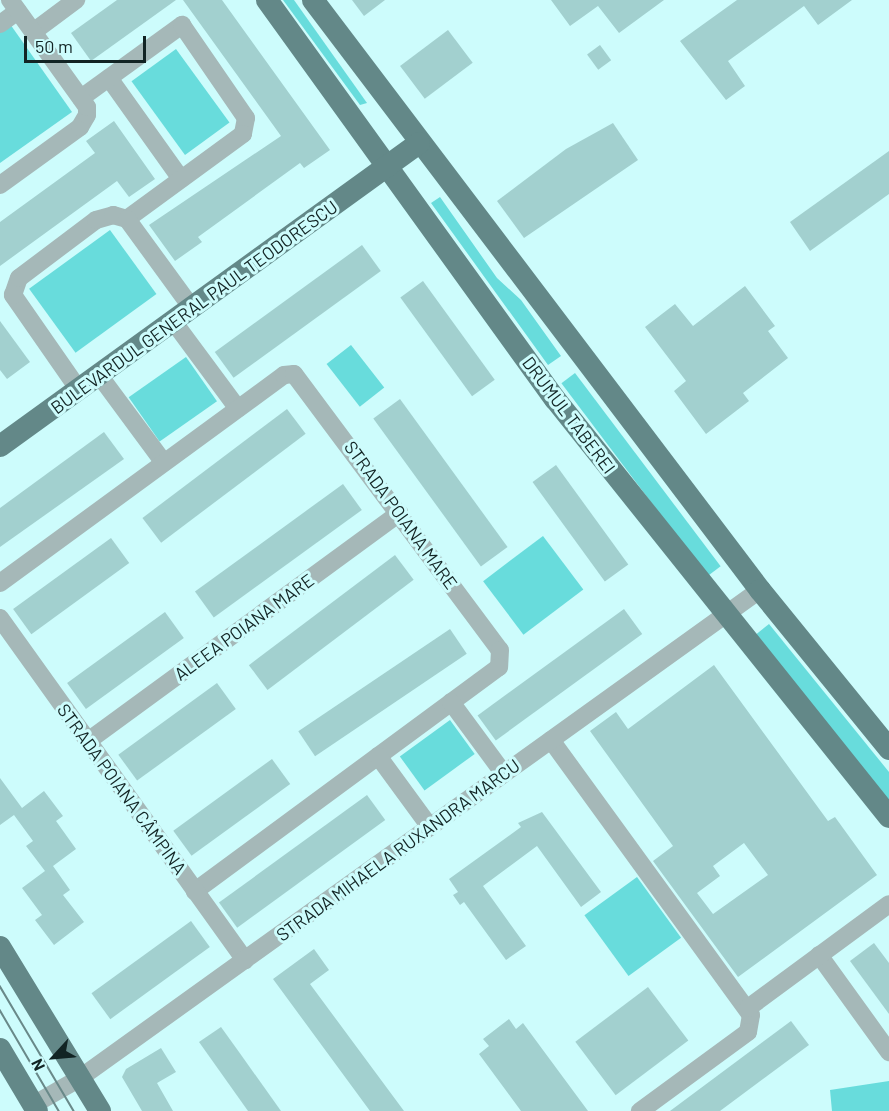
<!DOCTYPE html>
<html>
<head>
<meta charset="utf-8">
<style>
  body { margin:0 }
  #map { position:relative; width:889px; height:1111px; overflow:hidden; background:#cdfcfc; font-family:Barlow,sans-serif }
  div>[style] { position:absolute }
  .green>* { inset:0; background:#68dcdc; transform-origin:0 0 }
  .building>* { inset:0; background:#a2d0cf; transform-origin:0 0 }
  .minor>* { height:18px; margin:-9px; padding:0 9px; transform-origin:9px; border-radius:9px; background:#a5b8b8 }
  .major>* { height:22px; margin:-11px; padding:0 11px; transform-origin:11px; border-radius:11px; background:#638888 }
  .tram>* { height:1.5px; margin:-0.75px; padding:0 0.75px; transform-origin:0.75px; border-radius:0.75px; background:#698989 }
  span { translate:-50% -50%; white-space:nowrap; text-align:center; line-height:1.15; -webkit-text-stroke:6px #cdfcfc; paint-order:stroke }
  .street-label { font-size:18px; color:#122424 }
  .north { position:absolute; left:24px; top:1027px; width:60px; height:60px; -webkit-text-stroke:4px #cdfcfc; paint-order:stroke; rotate:244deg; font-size:16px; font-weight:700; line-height:24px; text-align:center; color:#122424 }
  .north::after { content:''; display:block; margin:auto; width:21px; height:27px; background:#122424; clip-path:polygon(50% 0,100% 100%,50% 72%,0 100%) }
  .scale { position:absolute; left:24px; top:36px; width:122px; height:27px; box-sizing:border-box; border:3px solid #122424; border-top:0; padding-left:8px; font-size:18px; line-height:21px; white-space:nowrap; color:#122424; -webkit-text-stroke:4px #cdfcfc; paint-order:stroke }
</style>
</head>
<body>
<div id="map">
  <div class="green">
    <div style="clip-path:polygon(283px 0,294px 0,367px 103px,360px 105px)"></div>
    <div style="clip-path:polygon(10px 24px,72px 112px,0 163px,0 31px)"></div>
    <div style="left:176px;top:49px;width:91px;height:55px;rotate:54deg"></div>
    <div style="clip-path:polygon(440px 197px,497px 278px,521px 300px,561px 356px,548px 365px,431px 203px)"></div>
    <div style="left:110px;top:230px;width:79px;height:100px;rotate:54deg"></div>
    <div style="left:351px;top:345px;width:54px;height:31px;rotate:52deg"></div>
    <div style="left:186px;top:357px;width:54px;height:70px;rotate:55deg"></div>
    <div style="left:575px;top:373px;width:242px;height:17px;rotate:53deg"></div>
    <div style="left:543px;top:536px;width:67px;height:75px;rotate:53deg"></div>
    <div style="clip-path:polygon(769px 624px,889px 772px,889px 807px,754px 636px)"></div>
    <div style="left:450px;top:720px;width:42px;height:62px;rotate:54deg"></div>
    <div style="left:637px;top:877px;width:75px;height:65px;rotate:54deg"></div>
    <div style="clip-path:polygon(889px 1081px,889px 1111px,832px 1111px,830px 1090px)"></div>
  </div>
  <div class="building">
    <div style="clip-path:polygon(117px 0,176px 0,91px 61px,71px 33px)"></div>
    <div style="clip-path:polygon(183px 0,222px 0,330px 150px,304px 168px,300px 163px,198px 237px,202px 242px,175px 261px,149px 225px,281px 136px)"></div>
    <div style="clip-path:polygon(352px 0,385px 0,364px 16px)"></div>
    <div style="clip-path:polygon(551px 0,664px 0,619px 33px,598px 6px,570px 26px)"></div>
    <div style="clip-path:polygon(737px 0,852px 0,818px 25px,804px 6px,728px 61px,745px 86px,726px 100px,680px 41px)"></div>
    <div style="left:448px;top:30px;width:41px;height:60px;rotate:53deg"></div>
    <div style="left:600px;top:45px;width:19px;height:16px;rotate:54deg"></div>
    <div style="clip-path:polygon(114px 121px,155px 179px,129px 197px,117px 181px,0 266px,0 222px,95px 153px,86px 141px)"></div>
    <div style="clip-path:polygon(613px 123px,638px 160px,524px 238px,497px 201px,566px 149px)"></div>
    <div style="clip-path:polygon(889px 151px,889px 194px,810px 251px,790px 222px)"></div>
    <div style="left:362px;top:245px;width:32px;height:182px;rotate:54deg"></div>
    <div style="left:423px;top:281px;width:122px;height:28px;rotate:54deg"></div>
    <div style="clip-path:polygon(745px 286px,775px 326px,768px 331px,788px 358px,743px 393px,749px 401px,706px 434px,674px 391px,686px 381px,645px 327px,675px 304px,693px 326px)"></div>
    <div style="clip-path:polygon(0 321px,30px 362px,7px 379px,0 370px)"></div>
    <div style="left:400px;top:399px;width:183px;height:33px;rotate:54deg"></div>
    <div style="left:287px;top:409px;width:31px;height:181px;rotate:53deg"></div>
    <div style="clip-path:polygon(104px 432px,124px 459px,0 547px,0 508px)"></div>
    <div style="left:556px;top:465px;width:123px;height:29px;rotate:54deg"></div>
    <div style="left:343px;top:484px;width:32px;height:183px;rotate:54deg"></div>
    <div style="left:111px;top:538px;width:31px;height:121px;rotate:54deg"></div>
    <div style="left:395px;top:555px;width:31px;height:183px;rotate:53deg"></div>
    <div style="left:624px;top:609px;width:31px;height:181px;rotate:54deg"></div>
    <div style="left:165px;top:612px;width:32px;height:121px;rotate:54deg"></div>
    <div style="left:450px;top:629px;width:30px;height:183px;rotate:56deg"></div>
    <div style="clip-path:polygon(evenodd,714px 665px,828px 821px,835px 817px,877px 875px,738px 977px,653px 861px,673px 846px,590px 731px,616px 712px,628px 729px,714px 665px,744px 843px,768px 875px,713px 914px,697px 893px,720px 876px,713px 866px,744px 843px)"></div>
    <div style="left:217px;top:683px;width:32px;height:122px;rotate:54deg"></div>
    <div style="left:272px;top:759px;width:31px;height:122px;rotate:54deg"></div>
    <div style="clip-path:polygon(0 778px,22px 808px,44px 791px,63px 816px,56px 821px,76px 849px,53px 866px,70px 890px,63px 895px,84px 922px,54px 945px,35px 920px,42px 915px,22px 888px,45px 871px,26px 846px,33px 841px,14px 815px,0 825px)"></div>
    <div style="left:367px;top:795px;width:31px;height:183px;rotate:54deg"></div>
    <div style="clip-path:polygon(542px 812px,601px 892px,581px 907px,537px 846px,483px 886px,526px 946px,506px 960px,464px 902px,460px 905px,453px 895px,458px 892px,449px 879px,521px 827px,518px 823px)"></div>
    <div style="left:191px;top:921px;width:32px;height:123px;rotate:54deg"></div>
    <div style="clip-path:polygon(874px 943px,889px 963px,889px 1014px,850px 961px)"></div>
    <div style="clip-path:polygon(314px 949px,329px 970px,310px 984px,404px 1111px,370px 1111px,273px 979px)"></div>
    <div style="left:648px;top:987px;width:67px;height:91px;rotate:53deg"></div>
    <div style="clip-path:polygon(509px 1019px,516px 1029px,523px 1023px,588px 1111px,521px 1111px,479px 1054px,489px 1046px,483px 1039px)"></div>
    <div style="clip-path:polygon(791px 1021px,809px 1045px,720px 1111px,670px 1111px)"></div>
    <div style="clip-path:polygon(221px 1027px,239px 1052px,281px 1111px,248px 1111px,199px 1042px)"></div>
    <div style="clip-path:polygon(161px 1048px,176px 1072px,157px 1083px,173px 1111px,142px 1111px,122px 1077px,126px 1069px)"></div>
  </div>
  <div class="minor">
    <div style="left:0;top:24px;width:22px;rotate:-36deg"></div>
    <div style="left:33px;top:32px;width:54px;rotate:-36.7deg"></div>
    <div style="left:109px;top:78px;width:124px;rotate:54.5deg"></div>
    <div style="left:81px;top:98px;width:125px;rotate:-35.9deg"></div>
    <div style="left:182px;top:25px;width:113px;rotate:55.5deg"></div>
    <div style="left:246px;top:118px;width:16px;rotate:101deg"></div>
    <div style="left:243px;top:134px;width:144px;rotate:143.8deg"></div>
    <div style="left:0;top:185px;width:99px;rotate:-35.9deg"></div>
    <div style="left:80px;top:127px;width:14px;rotate:-60deg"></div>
    <div style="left:87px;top:115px;width:8px;rotate:-90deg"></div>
    <div style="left:87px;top:107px;width:132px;rotate:-125.7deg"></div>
    <div style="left:173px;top:321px;width:109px;rotate:53.5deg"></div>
    <div style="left:99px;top:375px;width:109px;rotate:53.5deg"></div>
    <div style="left:79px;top:390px;width:116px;rotate:-124.8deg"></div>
    <div style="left:13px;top:295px;width:18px;rotate:-71deg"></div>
    <div style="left:19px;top:278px;width:96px;rotate:-37deg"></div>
    <div style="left:96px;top:220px;width:18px;rotate:-16deg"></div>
    <div style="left:113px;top:215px;width:15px;rotate:16deg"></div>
    <div style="left:127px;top:219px;width:110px;rotate:53.9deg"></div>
    <div style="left:0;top:583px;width:352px;rotate:-36.2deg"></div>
    <div style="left:284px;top:375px;width:10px;rotate:-6deg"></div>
    <div style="left:294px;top:374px;width:344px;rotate:53.3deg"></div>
    <div style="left:500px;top:650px;width:17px;rotate:93deg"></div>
    <div style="left:499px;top:667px;width:378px;rotate:143.6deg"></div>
    <div style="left:0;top:618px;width:421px;rotate:54.4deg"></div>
    <div style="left:451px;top:702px;width:89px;rotate:53.6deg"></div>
    <div style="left:551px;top:740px;width:340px;rotate:54deg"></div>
    <div style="left:751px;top:1015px;width:17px;rotate:100deg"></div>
    <div style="left:748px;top:1032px;width:134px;rotate:143.8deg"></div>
    <div style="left:88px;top:741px;width:386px;rotate:-36.2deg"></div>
    <div style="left:378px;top:756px;width:88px;rotate:53.8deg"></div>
    <div style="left:819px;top:955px;width:120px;rotate:54.2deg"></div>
    <div style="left:748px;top:1008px;width:175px;rotate:-36.4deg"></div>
    <div style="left:33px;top:1105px;width:54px;rotate:-29.9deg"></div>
    <div style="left:80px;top:1078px;width:837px;rotate:-35.67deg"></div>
  </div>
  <div class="major">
    <div style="left:267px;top:0;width:492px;rotate:54.2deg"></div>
    <div style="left:555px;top:399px;width:535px;rotate:51.37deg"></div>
    <div style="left:313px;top:0;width:740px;rotate:52.85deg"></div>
    <div style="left:760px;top:590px;width:205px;rotate:50.9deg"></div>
    <div style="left:0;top:446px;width:517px;rotate:-35.87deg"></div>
    <div style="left:0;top:947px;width:192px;rotate:58.6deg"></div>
    <div style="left:0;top:1049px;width:72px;rotate:59.2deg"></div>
  </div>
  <div class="tram">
    <div style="left:0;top:986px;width:145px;rotate:59.4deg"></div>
    <div style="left:0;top:1010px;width:117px;rotate:59.7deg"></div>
  </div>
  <div class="street-label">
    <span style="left:194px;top:307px;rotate:-36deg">BULEVARDUL GENERAL PAUL TEODORESCU</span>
    <span style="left:569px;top:415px;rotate:53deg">DRUMUL TABEREI</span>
    <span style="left:401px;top:515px;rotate:54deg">STRADA POIANA MARE</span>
    <span style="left:244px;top:627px;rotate:-36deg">ALEEA POIANA MARE</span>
    <span style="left:122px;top:789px;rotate:54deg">STRADA POIANA CÂMPINA</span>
    <span style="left:398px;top:850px;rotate:-36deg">STRADA MIHAELA RUXANDRA MARCU</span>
  </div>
  <div class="north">N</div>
  <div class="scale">50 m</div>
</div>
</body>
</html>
